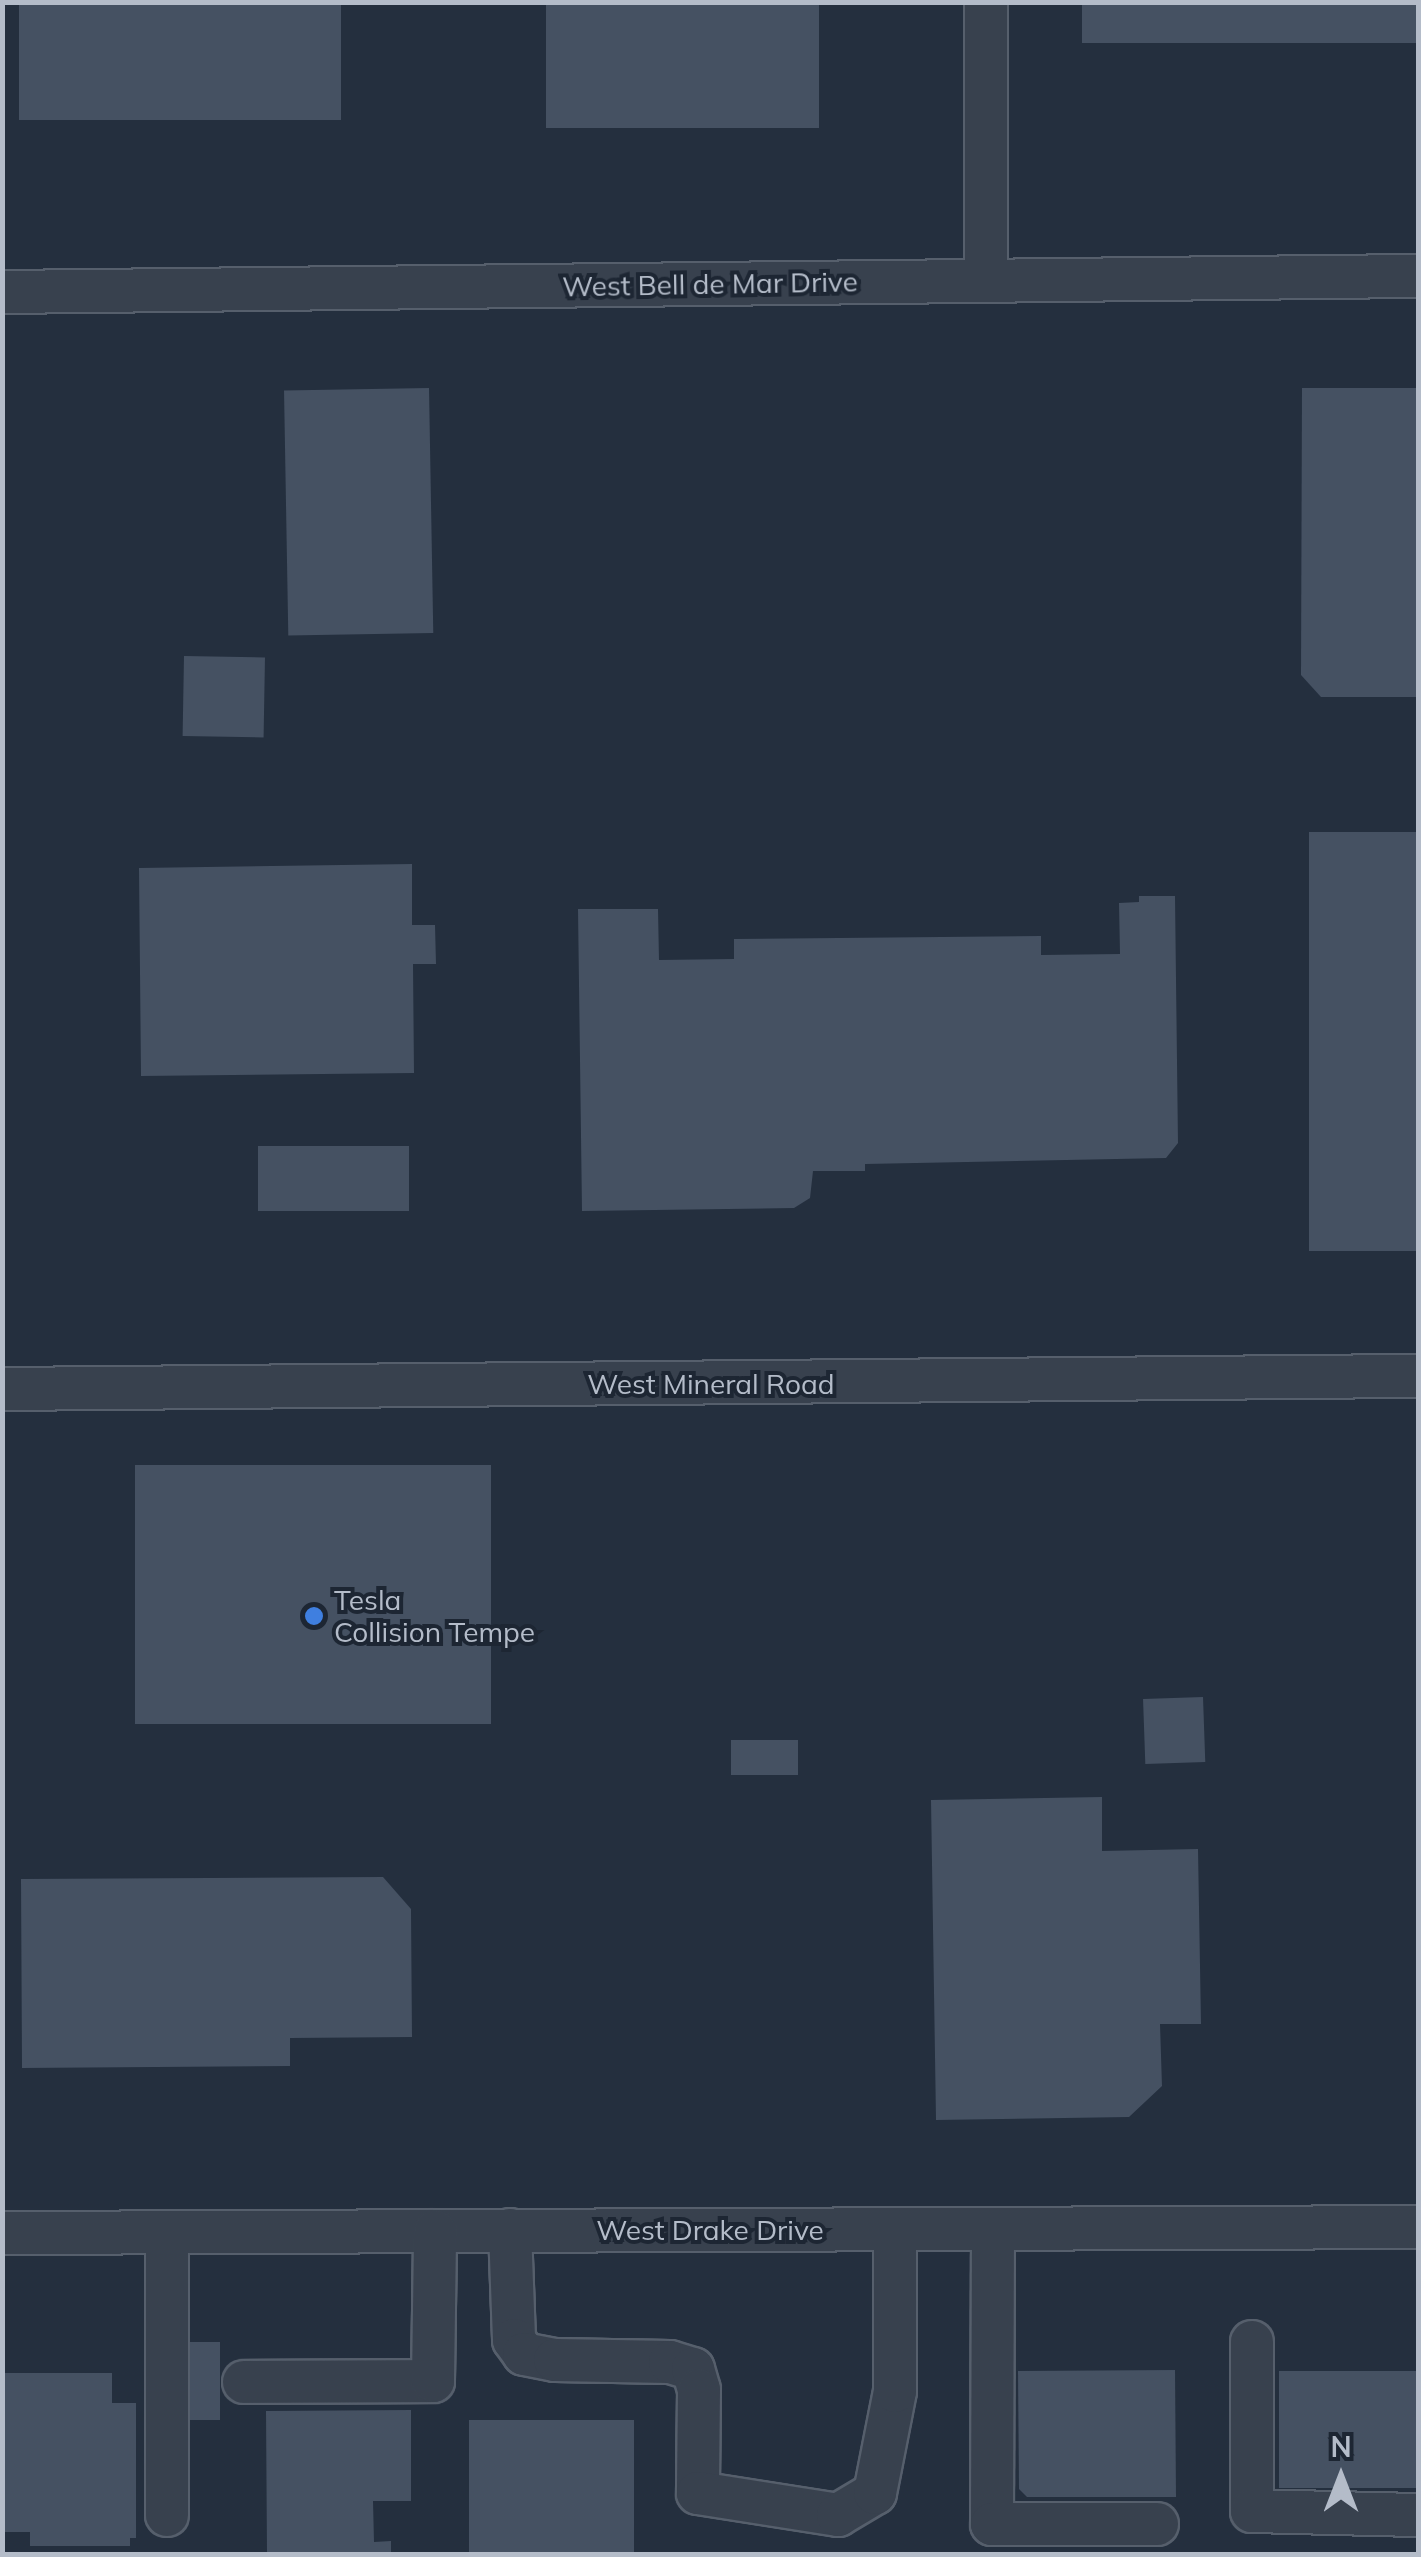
<!DOCTYPE html>
<html>
<head>
<meta charset="utf-8">
<style>
  body { margin:0 }
  #map { position:relative; width:1421px; height:2557px; overflow:hidden; background:#242f3e; font-family:Mulish,sans-serif }
  div>[style] { position:absolute }
  .building>* { inset:0; background:#455162; transform-origin:0 0 }
  .roads { filter:drop-shadow(2px 0 #565f6c) drop-shadow(-2px 0 #565f6c) drop-shadow(0 2px #565f6c) drop-shadow(0 -2px #565f6c) }
  .minor>* { height:42px; margin:-21px; padding:0 21px; transform-origin:21px; border-radius:21px; background:#38414e }
  .dots>* { width:28px; height:28px; translate:-50% -50%; box-sizing:border-box; border:5px solid #1d2633; border-radius:50% }
  span { translate:-50% -50%; white-space:nowrap; text-align:center; line-height:1.15; -webkit-text-stroke:8px #1d2633; paint-order:stroke }
  .street-label { font-size:28px; color:#b4bcc9 }
  .poi-label { font-size:28px; color:#b4bcc9 }
  .left { translate:0 -50%; text-align:left }
  .frame { position:absolute; inset:0; border:5px solid #b4bcc9; pointer-events:none }
  .north { position:absolute; left:1291px; top:2427px; width:100px; height:100px; -webkit-text-stroke:8px #1d2633; paint-order:stroke; rotate:0deg; font-size:28px; font-weight:700; line-height:40px; text-align:center; color:#b4bcc9 }
  .north::after { content:''; display:block; margin:auto; width:35px; height:45px; background:#b4bcc9; clip-path:polygon(50% 0,100% 100%,50% 72%,0 100%) }
</style>
</head>
<body>
<div id="map">
  <div class="building">
    <div style="left:19px;top:2px;width:322px;height:118px"></div>
    <div style="left:546px;top:2px;width:273px;height:126px"></div>
    <div style="left:1082px;top:2px;width:336px;height:41px"></div>
    <div style="left:429px;top:388px;width:245px;height:145px;rotate:89deg"></div>
    <div style="clip-path:polygon(1302px 388px,1418px 388px,1418px 697px,1321px 697px,1301px 675px)"></div>
    <div style="left:184px;top:656px;width:81px;height:80px;rotate:1deg"></div>
    <div style="left:1418px;top:832px;width:419px;height:109px;rotate:90deg"></div>
    <div style="clip-path:polygon(412px 864px,412px 925px,435px 925px,436px 964px,413px 964px,414px 1073px,141px 1076px,139px 868px)"></div>
    <div style="clip-path:polygon(1139px 896px,1175px 896px,1178px 1143px,1166px 1158px,865px 1164px,865px 1171px,813px 1171px,810px 1198px,794px 1208px,582px 1211px,578px 909px,658px 909px,659px 960px,734px 959px,734px 939px,1041px 936px,1041px 955px,1120px 954px,1119px 903px,1139px 902px)"></div>
    <div style="left:258px;top:1146px;width:151px;height:65px"></div>
    <div style="left:491px;top:1465px;width:259px;height:356px;rotate:90deg"></div>
    <div style="left:1203px;top:1697px;width:65px;height:60px;rotate:88deg"></div>
    <div style="left:731px;top:1740px;width:67px;height:35px"></div>
    <div style="clip-path:polygon(1102px 1797px,1102px 1851px,1198px 1849px,1201px 2024px,1160px 2024px,1162px 2086px,1129px 2117px,936px 2120px,931px 1800px)"></div>
    <div style="clip-path:polygon(383px 1877px,411px 1909px,412px 2037px,290px 2038px,290px 2066px,22px 2068px,21px 1879px)"></div>
    <div style="left:189px;top:2342px;width:31px;height:78px"></div>
    <div style="clip-path:polygon(1175px 2370px,1176px 2497px,1027px 2497px,1019px 2489px,1018px 2371px)"></div>
    <div style="left:1418px;top:2371px;width:117px;height:139px;rotate:90deg"></div>
    <div style="clip-path:polygon(2px 2373px,112px 2373px,112px 2403px,136px 2403px,136px 2538px,130px 2538px,130px 2546px,30px 2546px,30px 2532px,2px 2532px)"></div>
    <div style="clip-path:polygon(411px 2410px,411px 2501px,373px 2501px,374px 2542px,391px 2541px,391px 2554px,267px 2554px,266px 2411px)"></div>
    <div style="left:634px;top:2420px;width:134px;height:165px;rotate:90deg"></div>
  </div>
  <div class="roads">
    <div class="minor">
      <div style="left:986px;top:2px;width:279px;rotate:90deg"></div>
      <div style="left:2px;top:292px;width:1416px;rotate:-0.65deg"></div>
      <div style="left:2px;top:1389px;width:1416px;rotate:-0.53deg"></div>
      <div style="left:993px;top:2229px;width:295px;rotate:90.2deg"></div>
      <div style="left:992px;top:2524px;width:165px"></div>
      <div style="left:510px;top:2230px;width:110px;rotate:87.9deg"></div>
      <div style="left:514px;top:2340px;width:17px;rotate:54deg"></div>
      <div style="left:524px;top:2354px;width:32px;rotate:11deg"></div>
      <div style="left:555px;top:2360px;width:115px;rotate:1deg"></div>
      <div style="left:670px;top:2362px;width:24px;rotate:17deg"></div>
      <div style="left:693px;top:2369px;width:22px;rotate:74deg"></div>
      <div style="left:699px;top:2390px;width:103px;rotate:90.6deg"></div>
      <div style="left:698px;top:2493px;width:142px;rotate:8.9deg"></div>
      <div style="left:838px;top:2515px;width:43px;rotate:-30.7deg"></div>
      <div style="left:875px;top:2493px;width:104px;rotate:-78.9deg"></div>
      <div style="left:895px;top:2391px;width:162px;rotate:-90deg"></div>
      <div style="left:2px;top:2233px;width:1416px;rotate:-0.24deg"></div>
      <div style="left:167px;top:2233px;width:282px;rotate:90deg"></div>
      <div style="left:1252px;top:2342px;width:169px;rotate:90deg"></div>
      <div style="left:1252px;top:2511px;width:166px;rotate:1.4deg"></div>
      <div style="left:244px;top:2382px;width:189px;rotate:-0.3deg"></div>
      <div style="left:433px;top:2381px;width:150px;rotate:-89.2deg"></div>
    </div>
  </div>
  <div class="dots">
    <div style="left:314px;top:1616px;background:#3f7fe0"></div>
  </div>
  <div class="street-label">
    <span style="left:710px;top:284px;rotate:-1deg">West Bell de Mar Drive</span>
    <span style="left:711px;top:1384px">West Mineral Road</span>
    <span style="left:710px;top:2230px">West Drake Drive</span>
  </div>
  <div class="poi-label">
    <span class="left" style="left:334px;top:1616px">Tesla<br>Collision Tempe</span>
  </div>
  <div class="frame"></div>
  <div class="north">N</div>
</div>
</body>
</html>
